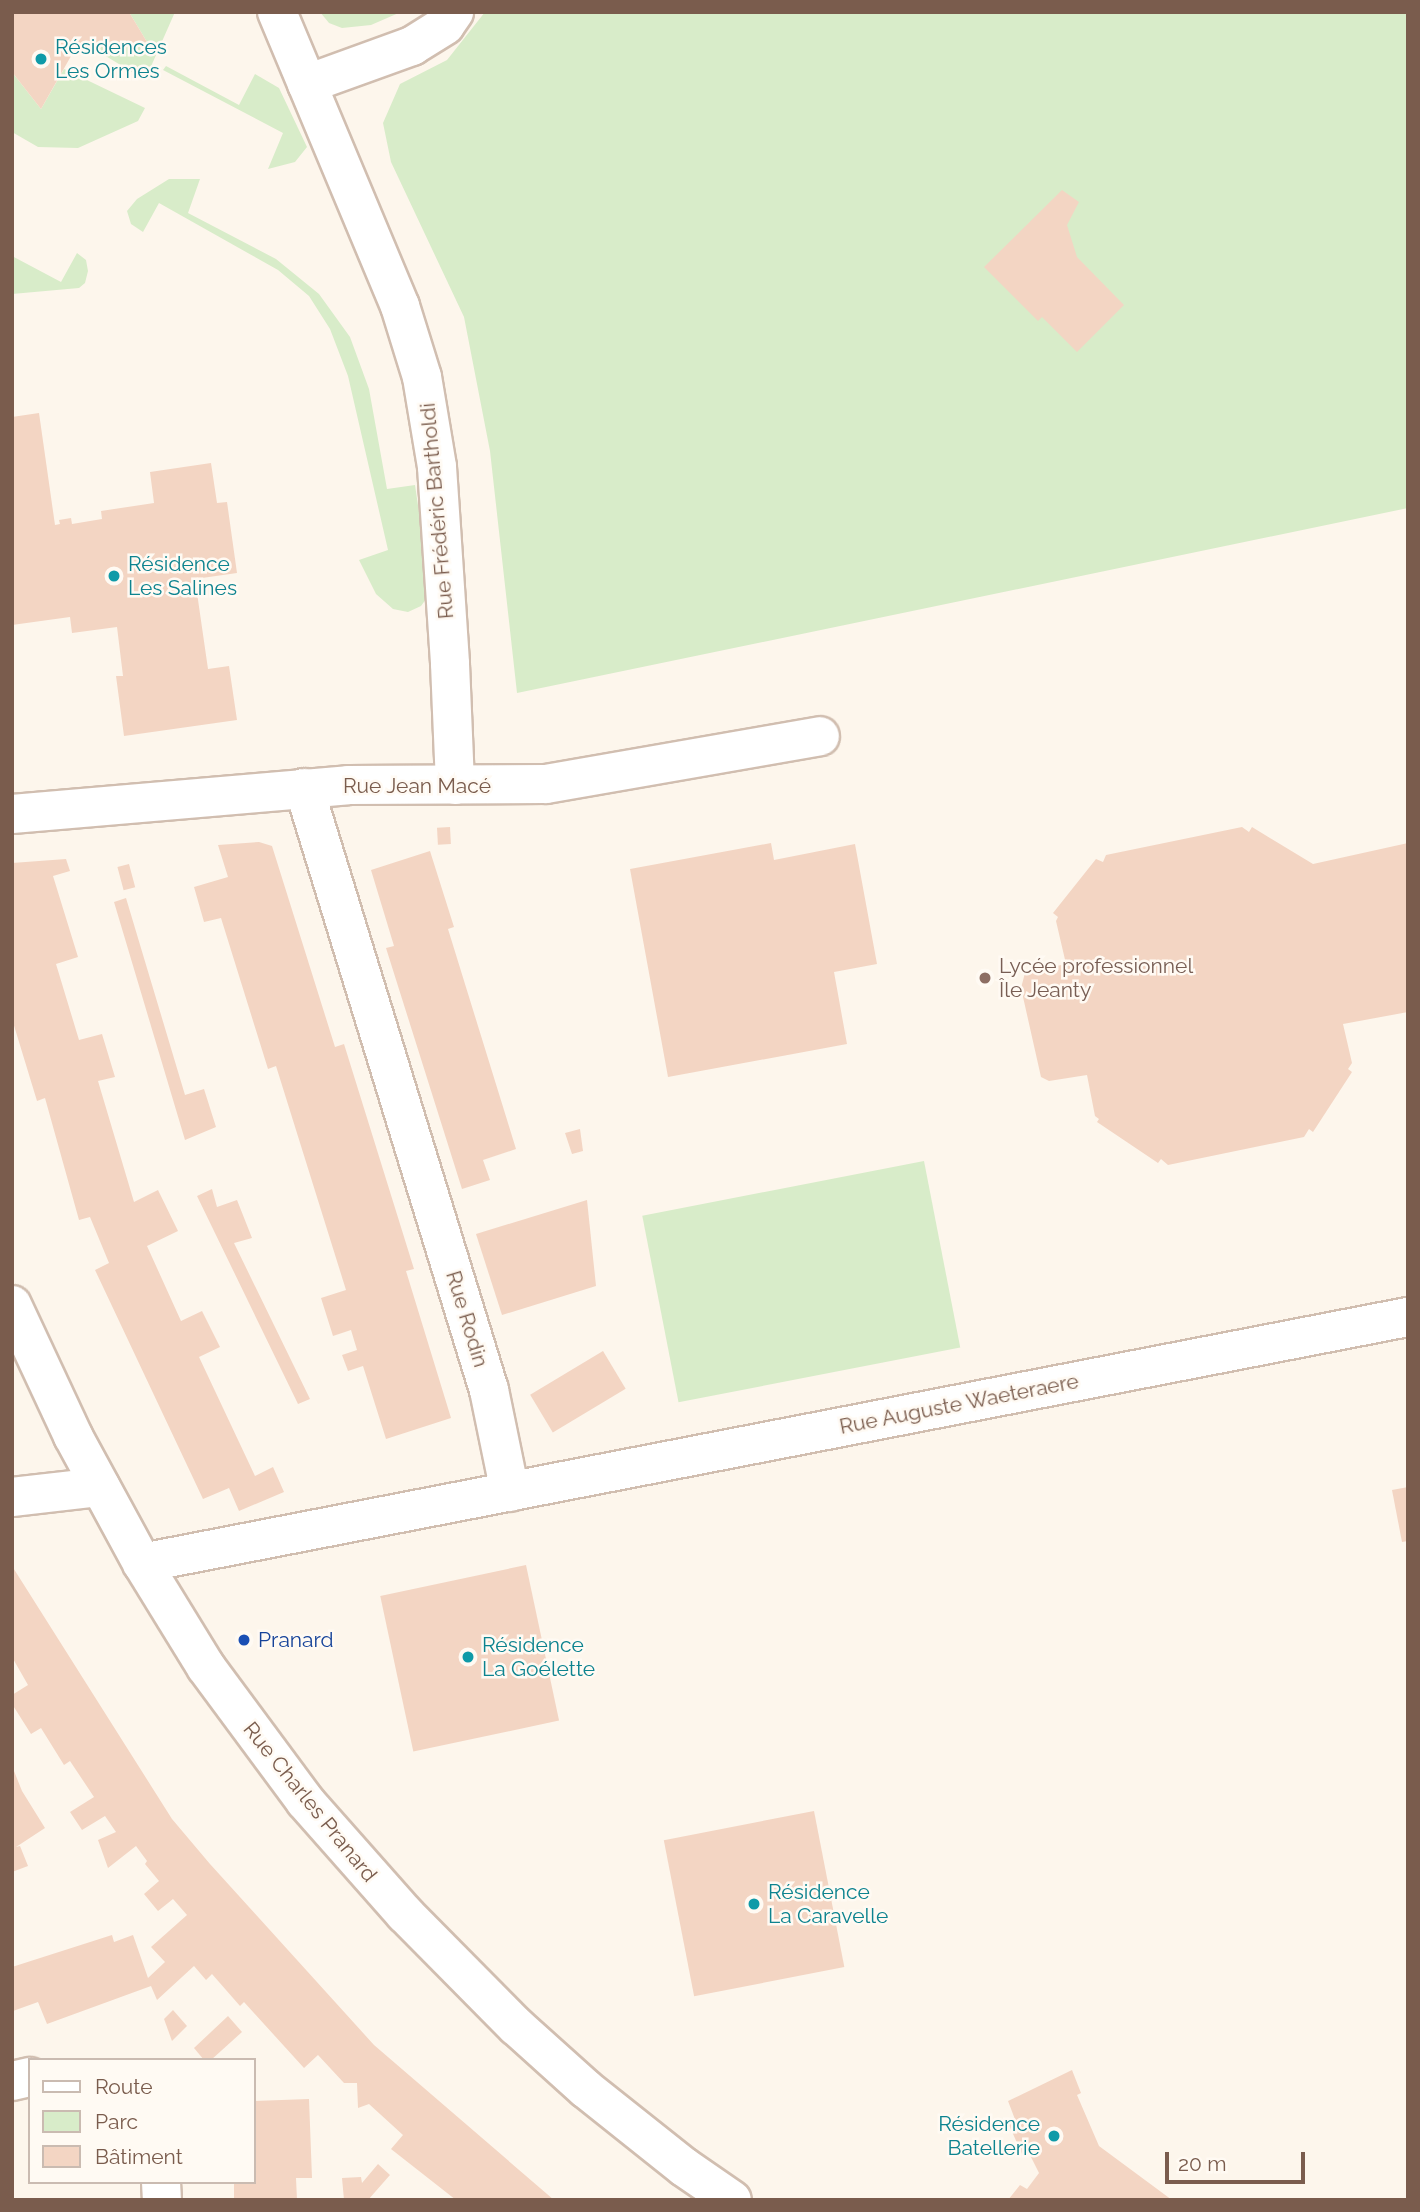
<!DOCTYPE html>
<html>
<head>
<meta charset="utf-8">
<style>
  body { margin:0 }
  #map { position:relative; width:1420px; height:2212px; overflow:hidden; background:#fdf6ec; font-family:Raleway,sans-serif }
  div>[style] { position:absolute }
  .green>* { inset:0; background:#d8ecc9; transform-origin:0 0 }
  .building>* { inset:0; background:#f3d5c3; transform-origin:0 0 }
  .roads { filter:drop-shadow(2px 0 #d1beb0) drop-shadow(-2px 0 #d1beb0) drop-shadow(0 2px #d1beb0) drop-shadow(0 -2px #d1beb0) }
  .minor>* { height:38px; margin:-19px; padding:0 19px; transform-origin:19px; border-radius:19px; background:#fff }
  .dots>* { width:19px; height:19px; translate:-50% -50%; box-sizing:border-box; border:4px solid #fffaf3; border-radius:50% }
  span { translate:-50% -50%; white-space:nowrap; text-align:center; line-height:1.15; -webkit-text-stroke:5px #fffaf3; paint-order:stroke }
  .culture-label { font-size:21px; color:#0d838f }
  .left { translate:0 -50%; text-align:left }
  .right { translate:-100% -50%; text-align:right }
  .street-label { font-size:21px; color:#7a5c4d }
  .education-label { font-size:21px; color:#785e54 }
  .transit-label { font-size:21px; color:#164399 }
  .frame { position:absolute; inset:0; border:14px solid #7a5c4d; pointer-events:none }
  .legend { position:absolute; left:28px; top:2058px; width:228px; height:126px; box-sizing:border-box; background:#fffaf3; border:2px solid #cabbb1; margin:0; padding:9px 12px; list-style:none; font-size:21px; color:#7a5c4d }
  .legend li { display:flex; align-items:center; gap:14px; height:35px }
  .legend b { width:35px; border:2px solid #cabbb1 }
  .scale { position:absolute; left:1165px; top:2152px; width:140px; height:32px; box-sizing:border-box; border:4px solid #7a5c4d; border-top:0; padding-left:9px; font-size:21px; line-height:24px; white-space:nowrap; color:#7a5c4d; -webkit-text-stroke:5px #fffaf3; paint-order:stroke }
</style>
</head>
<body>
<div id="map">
  <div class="green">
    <div style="clip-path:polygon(129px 12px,175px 12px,145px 80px,91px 47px,147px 42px)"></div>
    <div style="clip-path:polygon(320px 12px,401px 12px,371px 25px,342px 28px,329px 23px)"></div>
    <div style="clip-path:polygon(485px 12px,1408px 12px,1408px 508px,517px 693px,490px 451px,464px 317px,391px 162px,383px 123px,400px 84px,447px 60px)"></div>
    <div style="clip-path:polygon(166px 66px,239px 105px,255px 74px,279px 88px,307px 147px,295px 162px,268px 169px,283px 133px,163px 70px)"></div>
    <div style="clip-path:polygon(64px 69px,145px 108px,138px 121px,78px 148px,38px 147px,12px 132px,12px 72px,41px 109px)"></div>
    <div style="clip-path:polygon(169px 179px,200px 179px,188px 213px,276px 259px,319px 294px,350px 337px,369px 389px,387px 489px,415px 485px,428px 573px,429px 595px,421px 606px,408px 612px,393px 609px,376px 594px,359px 560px,388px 550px,348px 376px,330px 329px,309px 296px,278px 270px,159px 203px,143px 232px,131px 224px,127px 211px,137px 199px)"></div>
    <div style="clip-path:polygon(77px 253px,86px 260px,88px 271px,85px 283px,79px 288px,12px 294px,12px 256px,61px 282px)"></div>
    <div style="left:924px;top:1161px;width:190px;height:287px;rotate:79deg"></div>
  </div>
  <div class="building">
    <div style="clip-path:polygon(12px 12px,129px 12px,147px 42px,75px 49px,41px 109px,12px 72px)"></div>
    <div style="clip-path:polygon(1062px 190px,1079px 202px,1067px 225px,1077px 257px,1124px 305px,1077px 352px,1042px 317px,1038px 321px,984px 267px)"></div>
    <div style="clip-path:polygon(39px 413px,55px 525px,60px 524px,59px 520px,71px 518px,72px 524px,102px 519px,101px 511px,154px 503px,150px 472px,211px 463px,217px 503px,227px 502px,237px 573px,195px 579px,208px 669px,229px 666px,237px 720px,124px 736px,116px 676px,123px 676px,117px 627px,72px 633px,70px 617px,12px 625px,12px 417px)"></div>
    <div style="left:450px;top:827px;width:17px;height:13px;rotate:87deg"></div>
    <div style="clip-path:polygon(1242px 827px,1249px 832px,1252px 827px,1313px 864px,1408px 843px,1408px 1012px,1343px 1024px,1352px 1063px,1348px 1069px,1352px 1072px,1313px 1132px,1309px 1129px,1304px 1137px,1168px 1165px,1161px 1159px,1158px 1163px,1097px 1122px,1099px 1119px,1095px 1116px,1087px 1075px,1049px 1081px,1041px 1077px,1021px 988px,1025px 973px,1066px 964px,1056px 921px,1058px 917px,1053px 913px,1096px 859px,1103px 862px,1106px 855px)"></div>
    <div style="clip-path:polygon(259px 842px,272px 846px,335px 1047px,344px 1044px,414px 1269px,406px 1271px,451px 1418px,386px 1439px,363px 1366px,348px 1371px,342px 1355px,357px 1350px,351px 1330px,333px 1336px,321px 1298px,346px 1290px,276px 1066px,268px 1069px,221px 918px,204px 922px,194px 887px,228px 877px,218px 845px)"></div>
    <div style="clip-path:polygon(771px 843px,774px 860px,855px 844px,877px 964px,834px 972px,847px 1044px,668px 1077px,630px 869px)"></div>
    <div style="clip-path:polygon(430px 851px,454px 927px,448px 929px,516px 1149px,483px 1160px,490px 1180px,462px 1189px,386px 948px,394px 946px,371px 870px)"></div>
    <div style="clip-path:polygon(66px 859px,70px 871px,53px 876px,78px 957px,56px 964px,79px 1040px,102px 1034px,115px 1077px,98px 1081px,134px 1202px,158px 1190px,178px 1231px,147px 1246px,181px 1321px,202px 1311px,220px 1347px,199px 1357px,255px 1476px,273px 1467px,284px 1492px,239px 1511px,229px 1488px,203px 1499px,95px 1270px,109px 1263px,90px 1217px,79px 1220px,45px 1098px,37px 1101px,12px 1019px,12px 863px)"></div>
    <div style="left:129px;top:864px;width:24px;height:12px;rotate:75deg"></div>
    <div style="clip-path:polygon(126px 898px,185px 1095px,204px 1089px,216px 1127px,185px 1140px,114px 902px)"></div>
    <div style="clip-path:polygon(580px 1129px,583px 1151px,572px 1154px,565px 1133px)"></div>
    <div style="clip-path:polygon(212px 1189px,217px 1207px,237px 1200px,252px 1238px,234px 1243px,310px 1399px,298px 1404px,197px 1196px)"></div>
    <div style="clip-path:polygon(587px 1200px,596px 1286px,502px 1315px,476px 1234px)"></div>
    <div style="left:603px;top:1351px;width:44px;height:85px;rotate:59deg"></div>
    <div style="clip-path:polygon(1408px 1487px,1408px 1541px,1402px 1542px,1392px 1490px)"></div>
    <div style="left:526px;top:1565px;width:159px;height:149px;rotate:78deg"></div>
    <div style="clip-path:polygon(12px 1566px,172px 1819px,210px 1864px,374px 2045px,554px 2200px,456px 2200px,391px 2149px,403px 2135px,369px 2104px,358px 2108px,357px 2083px,344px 2083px,318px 2055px,304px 2068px,244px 2002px,240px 2006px,212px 1974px,206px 1980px,194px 1966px,157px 2000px,151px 1986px,47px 2024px,38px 2002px,13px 2011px,12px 1967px,112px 1935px,114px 1942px,133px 1935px,148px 1978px,165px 1962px,151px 1947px,187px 1915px,173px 1899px,158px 1911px,144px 1894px,159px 1881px,145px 1864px,147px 1861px,136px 1846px,108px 1868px,98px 1840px,116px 1832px,105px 1816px,82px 1830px,70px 1812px,94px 1797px,70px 1761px,64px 1765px,41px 1728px,31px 1734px,12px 1704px,12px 1695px,28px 1685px,12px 1657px)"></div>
    <div style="clip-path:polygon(12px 1766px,22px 1791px,45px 1828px,16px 1847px,20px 1846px,28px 1866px,12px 1872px)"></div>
    <div style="left:814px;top:1811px;width:159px;height:153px;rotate:79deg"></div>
    <div style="clip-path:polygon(173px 2010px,187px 2026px,172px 2041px,164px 2019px)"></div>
    <div style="clip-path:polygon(228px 2016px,242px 2032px,211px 2060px,204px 2060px,194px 2048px)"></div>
    <div style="clip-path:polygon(1072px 2070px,1081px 2093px,1077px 2095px,1099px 2146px,1172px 2200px,1008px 2200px,1020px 2185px,1027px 2189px,1039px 2173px,1029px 2153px,1023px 2156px,1009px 2125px,1016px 2122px,1008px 2101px)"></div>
    <div style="clip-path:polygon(309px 2099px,312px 2178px,296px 2178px,297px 2200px,234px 2200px,234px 2182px,254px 2182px,254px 2101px)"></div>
    <div style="clip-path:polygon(378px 2164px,390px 2175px,368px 2200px,344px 2200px,342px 2178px,361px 2177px,362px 2183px)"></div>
  </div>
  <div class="roads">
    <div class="minor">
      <div style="left:277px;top:12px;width:319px;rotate:67.3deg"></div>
      <div style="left:400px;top:306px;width:74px;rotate:72.8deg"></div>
      <div style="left:422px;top:377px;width:91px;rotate:80.5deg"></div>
      <div style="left:437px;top:467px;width:197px;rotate:86.2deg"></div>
      <div style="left:450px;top:664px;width:121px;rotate:87.6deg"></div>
      <div style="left:307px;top:84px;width:112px;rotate:-19.9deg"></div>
      <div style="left:412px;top:46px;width:39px;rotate:-32deg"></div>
      <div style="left:445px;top:25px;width:16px;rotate:-55deg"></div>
      <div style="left:304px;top:788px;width:630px;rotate:72.92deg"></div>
      <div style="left:489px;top:1390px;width:104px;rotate:78.4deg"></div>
      <div style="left:12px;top:814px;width:337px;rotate:-4.9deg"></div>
      <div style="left:348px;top:785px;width:198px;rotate:-0.3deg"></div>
      <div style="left:546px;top:784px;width:278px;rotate:-9.9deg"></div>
      <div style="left:12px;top:1305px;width:145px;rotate:65deg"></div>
      <div style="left:73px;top:1436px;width:145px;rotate:61.5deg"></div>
      <div style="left:142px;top:1563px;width:122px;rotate:58.4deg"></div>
      <div style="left:206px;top:1667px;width:167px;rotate:53.5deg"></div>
      <div style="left:305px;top:1801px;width:151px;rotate:48.5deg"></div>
      <div style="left:405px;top:1914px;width:158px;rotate:45.3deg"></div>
      <div style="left:516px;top:2026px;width:94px;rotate:42deg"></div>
      <div style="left:586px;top:2089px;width:125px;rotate:38.5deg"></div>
      <div style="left:684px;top:2167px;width:58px;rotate:34.5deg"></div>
      <div style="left:12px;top:1497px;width:89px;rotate:-6.5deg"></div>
      <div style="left:142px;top:1563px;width:1290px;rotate:-11deg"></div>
      <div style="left:12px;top:2081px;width:18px;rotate:-13deg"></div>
      <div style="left:161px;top:2182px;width:18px;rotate:87deg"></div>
    </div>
  </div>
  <div class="dots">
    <div style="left:41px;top:59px;background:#0f9aa8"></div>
    <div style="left:114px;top:576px;background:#0f9aa8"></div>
    <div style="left:985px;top:978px;background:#8d6e63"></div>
    <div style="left:244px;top:1640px;background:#1a4fb4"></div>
    <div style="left:468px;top:1657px;background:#0f9aa8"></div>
    <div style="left:754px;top:1904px;background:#0f9aa8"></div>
    <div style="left:1054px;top:2136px;background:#0f9aa8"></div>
  </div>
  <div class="culture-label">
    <span class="left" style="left:55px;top:59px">Résidences<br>Les Ormes</span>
    <span class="left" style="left:128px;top:576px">Résidence<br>Les Salines</span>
    <span class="left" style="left:482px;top:1657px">Résidence<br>La Goélette</span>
    <span class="left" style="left:768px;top:1904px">Résidence<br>La Caravelle</span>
    <span class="right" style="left:1040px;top:2136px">Résidence<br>Batellerie</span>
  </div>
  <div class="street-label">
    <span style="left:437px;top:511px;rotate:-95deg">Rue Frédéric Bartholdi</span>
    <span style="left:417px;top:786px">Rue Jean Macé</span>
    <span style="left:467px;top:1319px;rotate:73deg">Rue Rodin</span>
    <span style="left:959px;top:1404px;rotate:-11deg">Rue Auguste Waeteraere</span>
    <span style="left:310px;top:1802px;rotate:51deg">Rue Charles Pranard</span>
  </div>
  <div class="education-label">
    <span class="left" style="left:999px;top:978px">Lycée professionnel<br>Île Jeanty</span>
  </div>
  <div class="transit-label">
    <span class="left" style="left:258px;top:1640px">Pranard</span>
  </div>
  <div class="frame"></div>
  <ul class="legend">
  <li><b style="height:9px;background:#fff"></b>Route</li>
  <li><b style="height:19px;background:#d8ecc9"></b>Parc</li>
  <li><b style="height:19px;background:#f3d5c3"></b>Bâtiment</li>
  </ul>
  <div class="scale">20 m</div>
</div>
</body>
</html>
